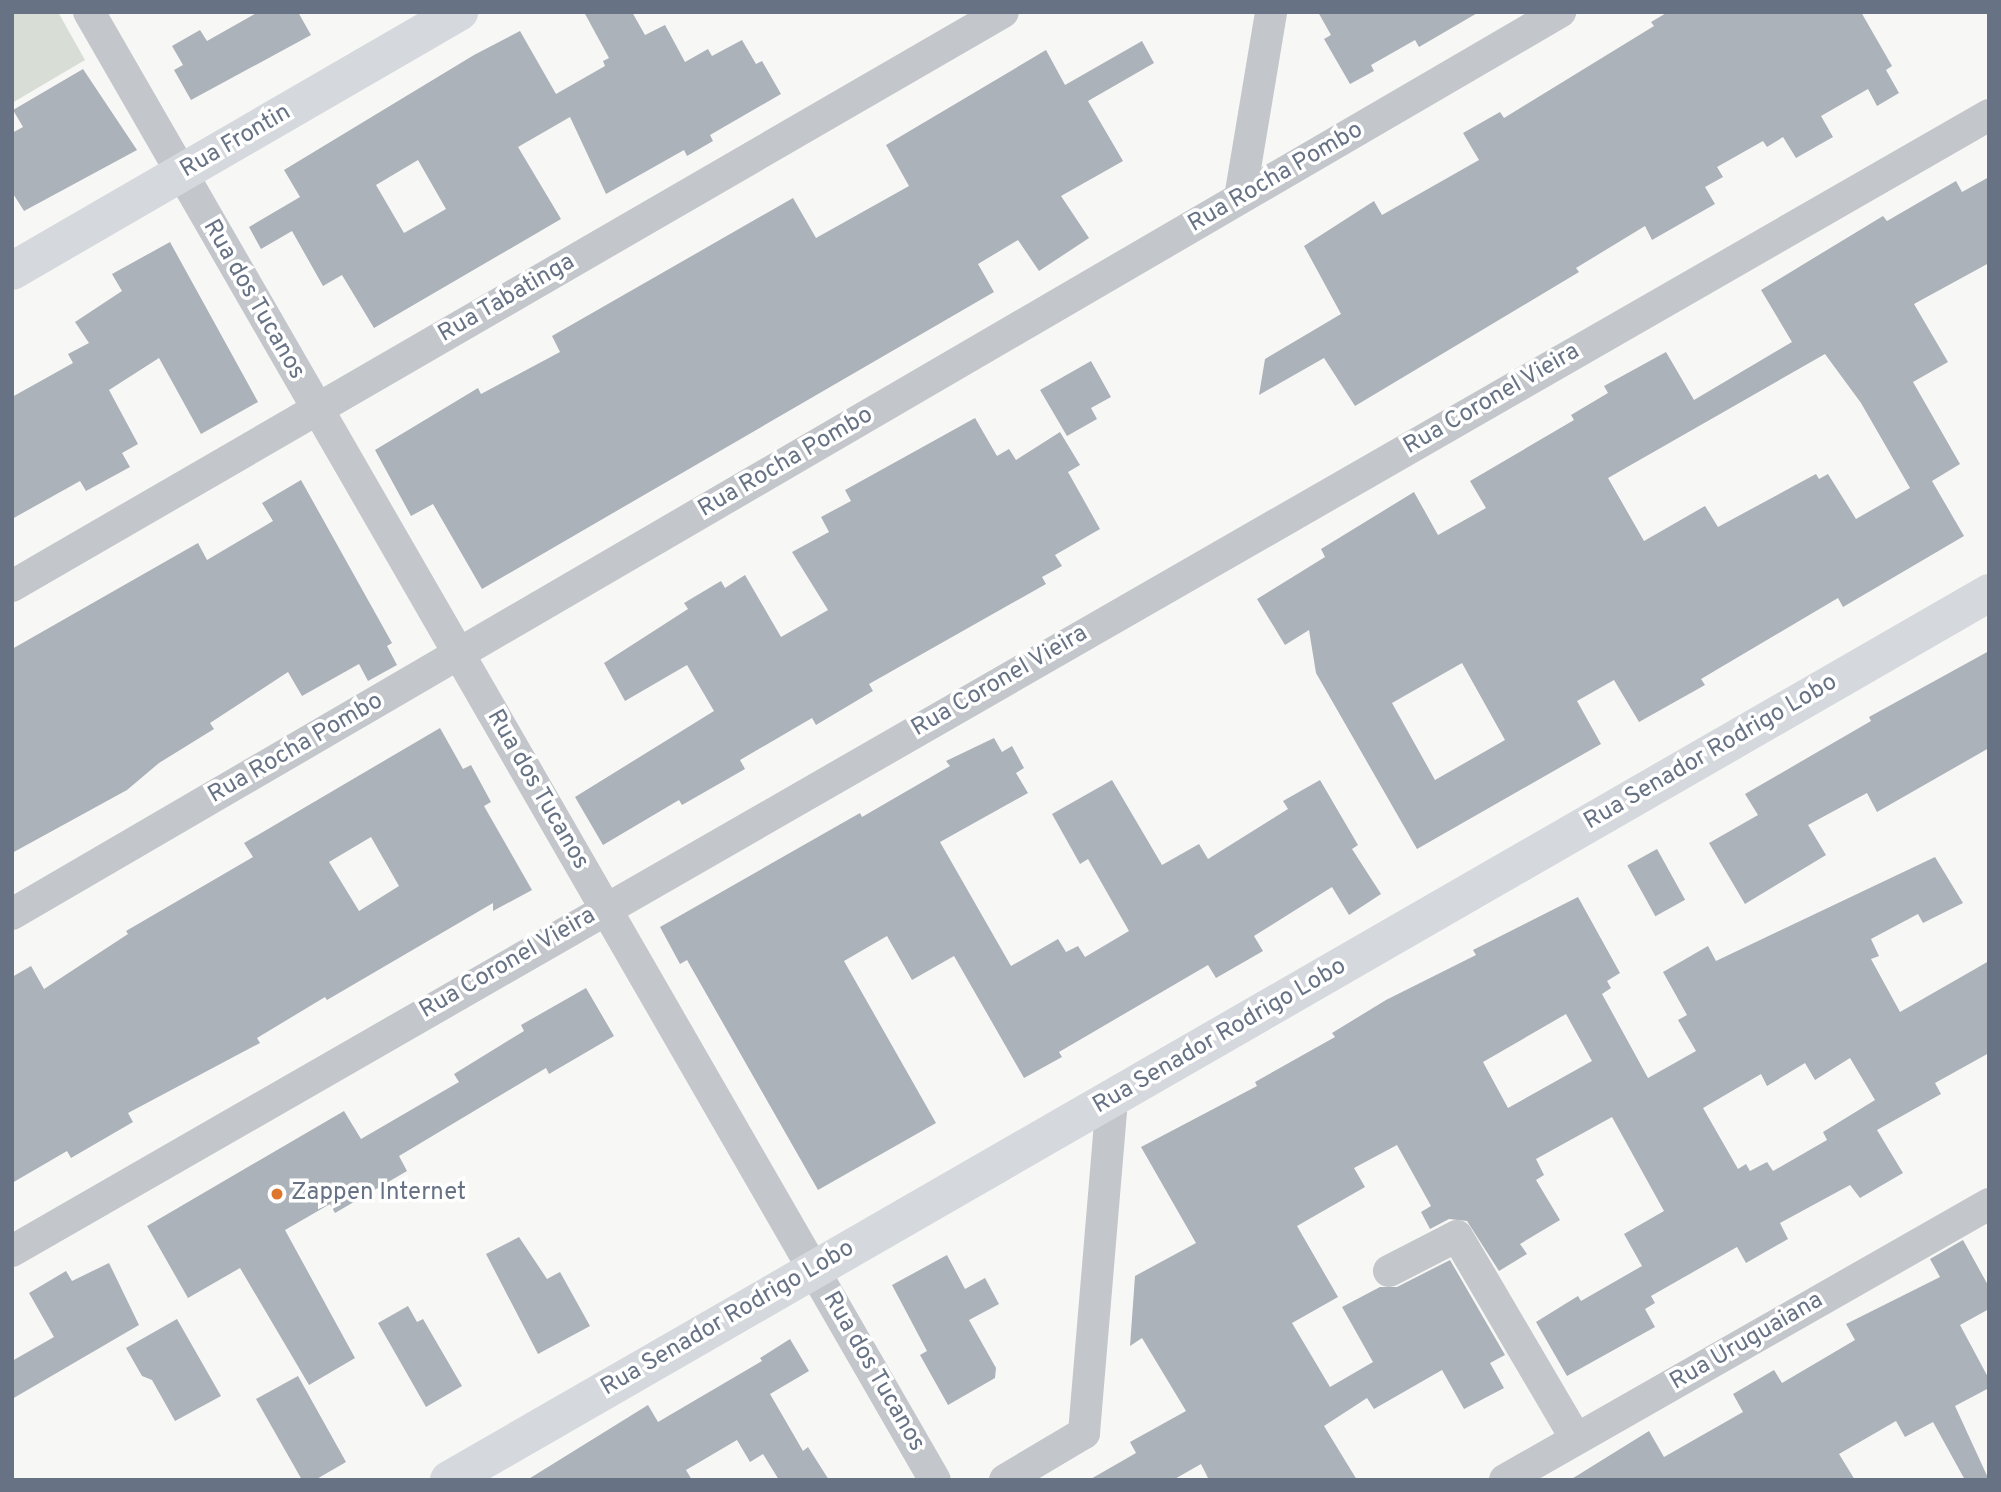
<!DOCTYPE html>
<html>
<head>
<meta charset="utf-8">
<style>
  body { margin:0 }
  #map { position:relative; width:2001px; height:1492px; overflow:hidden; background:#f7f7f5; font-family:Overpass,sans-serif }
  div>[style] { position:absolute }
  .green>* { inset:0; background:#d8ded6 }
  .building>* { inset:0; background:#acb2b9; transform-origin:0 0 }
  .street>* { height:32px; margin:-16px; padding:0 16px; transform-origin:16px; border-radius:16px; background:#c3c6ca }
  .secondary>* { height:38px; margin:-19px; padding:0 19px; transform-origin:19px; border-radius:19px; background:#d5d8dd }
  .dots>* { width:19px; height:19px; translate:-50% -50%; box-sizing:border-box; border:4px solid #fff; border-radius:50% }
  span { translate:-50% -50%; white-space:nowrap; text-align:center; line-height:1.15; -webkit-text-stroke:7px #fff; paint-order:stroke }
  .street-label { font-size:24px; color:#677385 }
  .poi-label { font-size:24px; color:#677385 }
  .left { translate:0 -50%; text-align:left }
  .frame { position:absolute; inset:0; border:14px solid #677385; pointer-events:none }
</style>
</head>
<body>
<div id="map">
  <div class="green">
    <div style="clip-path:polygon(12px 12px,58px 12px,85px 60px,12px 103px)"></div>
  </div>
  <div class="building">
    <div style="clip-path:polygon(258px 12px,298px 12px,311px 35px,191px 100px,174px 70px,183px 65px,172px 46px,200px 30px,207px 41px)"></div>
    <div style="clip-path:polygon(evenodd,584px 12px,632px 12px,645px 35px,665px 25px,685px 62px,708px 49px,712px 56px,742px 40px,756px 64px,762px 61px,781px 94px,710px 135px,713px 141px,687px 156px,684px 150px,606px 194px,570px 117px,518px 147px,561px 219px,374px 328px,342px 275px,323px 286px,292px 231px,261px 249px,249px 227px,300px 197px,284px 170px,474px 55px,520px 31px,556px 94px,605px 66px,603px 61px,609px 58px,584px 12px,418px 160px,446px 209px,404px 233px,376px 185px,418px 160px)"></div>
    <div style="clip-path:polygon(1318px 12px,1479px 12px,1419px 47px,1415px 40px,1371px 65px,1374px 71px,1350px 84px,1324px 39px,1331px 35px)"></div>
    <div style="clip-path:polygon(1668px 12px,1861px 12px,1892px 66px,1886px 70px,1899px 93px,1877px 106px,1868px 89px,1821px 116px,1833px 137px,1796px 158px,1783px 137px,1767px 147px,1763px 141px,1717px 167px,1723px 177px,1705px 187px,1715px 204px,1652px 240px,1645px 226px,1576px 268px,1579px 272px,1355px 406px,1324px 358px,1259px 395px,1265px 359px,1341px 314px,1304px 246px,1374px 201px,1382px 215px,1479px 160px,1463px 133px,1500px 112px,1504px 118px,1654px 26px,1651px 22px)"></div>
    <div style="clip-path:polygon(1142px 41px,1154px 63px,1088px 101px,1123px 161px,1061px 196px,1089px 238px,1039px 271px,1018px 240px,978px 264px,994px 292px,482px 589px,433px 504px,411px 516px,375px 450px,478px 388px,481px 394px,560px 352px,552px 336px,793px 198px,816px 238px,909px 186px,886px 145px,1046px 50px,1065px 85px)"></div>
    <div style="clip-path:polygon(83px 69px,137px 150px,24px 211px,12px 192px,12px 133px,23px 127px,13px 110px)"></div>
    <div style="clip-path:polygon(evenodd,1989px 177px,1989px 263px,1914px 304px,1948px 362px,1913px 382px,1960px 464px,1932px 481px,1964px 536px,1843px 607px,1838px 598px,1701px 679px,1705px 685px,1639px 722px,1614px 680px,1577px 701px,1601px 744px,1417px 849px,1316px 673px,1309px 630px,1285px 645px,1257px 599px,1325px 557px,1321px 549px,1414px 492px,1438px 535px,1486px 508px,1470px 481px,1574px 420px,1571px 415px,1608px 393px,1604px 386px,1666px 352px,1694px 400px,1792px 342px,1761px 290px,1883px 216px,1887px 221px,1956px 181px,1962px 192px,1989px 177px,1825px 354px,1861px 403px,1910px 488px,1856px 519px,1828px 474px,1819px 479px,1816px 474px,1718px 527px,1705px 506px,1644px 541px,1608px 478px,1825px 354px,1989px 177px,1462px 663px,1505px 740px,1435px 780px,1392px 703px,1462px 663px)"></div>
    <div style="clip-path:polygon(170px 242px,258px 402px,201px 434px,159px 358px,109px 390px,138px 444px,122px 453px,130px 467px,86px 491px,80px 481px,12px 519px,12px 397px,73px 363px,68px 354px,89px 343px,75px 322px,122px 291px,112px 274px)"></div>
    <div style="clip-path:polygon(1091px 361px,1111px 397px,1091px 408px,1097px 419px,1067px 436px,1040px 390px)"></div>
    <div style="clip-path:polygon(975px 418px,997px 456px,1009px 449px,1016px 460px,1060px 432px,1080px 465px,1068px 472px,1100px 529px,1055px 555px,1062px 566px,1042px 577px,1046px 584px,869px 684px,873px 691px,816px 725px,812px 718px,740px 760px,745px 769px,682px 805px,679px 800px,603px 845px,575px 797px,714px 711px,687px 665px,625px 701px,604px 663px,688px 609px,684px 603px,721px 581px,725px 588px,745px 575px,781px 637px,828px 610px,792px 552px,829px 532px,821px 517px,851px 501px,845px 490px)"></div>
    <div style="clip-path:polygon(301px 480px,392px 643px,387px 646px,397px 665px,368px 681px,359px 664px,302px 696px,288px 672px,210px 723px,214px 729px,159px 763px,127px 790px,12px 853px,12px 649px,198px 543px,207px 560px,273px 521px,262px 503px)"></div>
    <div style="clip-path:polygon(1989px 651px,1989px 748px,1877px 812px,1867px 793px,1808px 825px,1826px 855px,1745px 904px,1709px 843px,1758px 815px,1745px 794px,1871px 721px,1869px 717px)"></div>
    <div style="clip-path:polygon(evenodd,440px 728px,463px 769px,471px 765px,491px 802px,484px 806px,532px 890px,493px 911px,493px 903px,327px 1000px,325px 997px,257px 1038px,260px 1043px,128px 1113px,133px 1122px,71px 1158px,67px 1151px,12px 1183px,12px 977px,31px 966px,44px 989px,128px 934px,126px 931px,253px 857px,244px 843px,440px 728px,371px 837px,399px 886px,359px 911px,329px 862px,371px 837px)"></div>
    <div style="clip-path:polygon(994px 738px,1002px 752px,1012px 746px,1024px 768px,1016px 773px,1028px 793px,940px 842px,1011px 966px,1058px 939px,1066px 952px,1078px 946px,1085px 957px,1129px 931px,1088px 859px,1080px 864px,1052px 814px,1112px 780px,1162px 865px,1199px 844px,1208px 859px,1288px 809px,1283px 801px,1320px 780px,1358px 845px,1352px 849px,1381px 894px,1349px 915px,1332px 887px,1254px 936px,1263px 951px,1216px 978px,1208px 965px,1059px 1052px,1062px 1057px,1024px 1078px,954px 956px,912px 980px,887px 936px,844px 961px,936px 1123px,818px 1190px,687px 960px,680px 964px,660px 927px,860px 813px,862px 817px,950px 766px,946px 761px)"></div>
    <div style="left:1657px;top:849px;width:58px;height:34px;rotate:61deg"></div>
    <div style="clip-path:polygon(evenodd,1935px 857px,1963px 903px,1923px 923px,1918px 914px,1871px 939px,1879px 956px,1871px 959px,1900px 1012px,1989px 961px,1989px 1053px,1935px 1083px,1941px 1094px,1877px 1130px,1903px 1173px,1860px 1198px,1850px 1185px,1780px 1223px,1788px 1239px,1746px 1263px,1737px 1247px,1651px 1296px,1655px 1303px,1645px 1309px,1655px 1327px,1567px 1376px,1536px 1322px,1578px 1296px,1581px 1301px,1642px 1266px,1624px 1234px,1664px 1211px,1612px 1117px,1536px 1159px,1544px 1175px,1536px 1180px,1560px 1220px,1520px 1244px,1527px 1254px,1499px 1271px,1467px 1221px,1449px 1219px,1430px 1229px,1421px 1212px,1431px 1206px,1397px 1145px,1354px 1168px,1365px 1187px,1297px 1226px,1338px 1297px,1292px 1323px,1330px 1387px,1373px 1362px,1342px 1307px,1380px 1287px,1397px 1287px,1450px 1260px,1505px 1355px,1490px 1363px,1504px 1388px,1464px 1409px,1442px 1370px,1374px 1409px,1367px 1398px,1324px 1426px,1357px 1480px,1209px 1480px,1201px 1464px,1173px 1480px,1089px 1480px,1136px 1453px,1130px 1442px,1186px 1411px,1142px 1338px,1130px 1346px,1135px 1276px,1196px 1243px,1141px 1147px,1257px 1086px,1255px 1082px,1335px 1037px,1332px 1033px,1386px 1000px,1476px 955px,1473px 950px,1578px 897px,1620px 973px,1607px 981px,1611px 988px,1602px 994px,1648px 1078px,1696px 1051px,1678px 1020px,1687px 1015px,1663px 972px,1708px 946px,1716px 961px,1935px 857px,1566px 1014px,1592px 1061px,1508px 1108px,1483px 1062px,1566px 1014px,1935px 857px,1850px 1058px,1875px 1100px,1823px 1132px,1827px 1140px,1773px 1171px,1767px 1162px,1750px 1171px,1746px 1164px,1738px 1169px,1703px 1108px,1761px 1074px,1767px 1086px,1805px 1063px,1815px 1080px,1850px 1058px)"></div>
    <div style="clip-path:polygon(586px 988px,614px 1036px,549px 1074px,546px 1068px,399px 1156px,407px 1171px,335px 1213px,330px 1204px,285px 1230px,355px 1358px,309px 1385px,240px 1268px,188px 1298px,147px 1226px,344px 1111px,361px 1139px,459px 1082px,454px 1074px,524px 1031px,521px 1025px)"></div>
    <div style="clip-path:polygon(519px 1237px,547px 1279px,560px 1272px,590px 1326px,538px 1354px,486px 1254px)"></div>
    <div style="clip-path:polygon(1963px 1240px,1989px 1287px,1989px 1309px,1960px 1325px,1989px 1379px,1989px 1388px,1955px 1406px,1989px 1480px,1965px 1480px,1933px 1422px,1905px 1437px,1896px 1421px,1839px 1454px,1855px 1480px,1570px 1480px,1649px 1431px,1664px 1457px,1743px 1412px,1733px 1394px,1774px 1370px,1782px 1383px,1855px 1340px,1846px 1324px,1940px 1277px,1930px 1259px)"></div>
    <div style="clip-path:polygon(947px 1255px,965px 1289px,985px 1278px,999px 1304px,969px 1320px,996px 1368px,995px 1378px,948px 1405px,920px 1355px,927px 1351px,892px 1285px)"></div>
    <div style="clip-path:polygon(109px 1263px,139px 1325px,12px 1399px,12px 1361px,54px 1337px,29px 1293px,66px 1271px,72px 1281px)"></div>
    <div style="clip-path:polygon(408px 1306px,417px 1322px,423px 1319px,462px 1386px,426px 1407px,378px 1323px)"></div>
    <div style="clip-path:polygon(177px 1319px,221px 1396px,175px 1421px,152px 1380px,142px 1376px,126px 1348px)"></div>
    <div style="clip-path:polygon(790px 1339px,809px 1371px,770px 1394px,803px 1451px,808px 1447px,829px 1480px,779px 1480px,763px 1454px,750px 1462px,737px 1440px,686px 1470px,692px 1480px,527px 1480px,648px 1405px,658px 1422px,762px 1361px,760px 1358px)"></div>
    <div style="clip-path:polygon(298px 1376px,346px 1462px,315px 1480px,302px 1480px,256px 1399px)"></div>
  </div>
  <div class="street">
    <div style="left:89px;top:12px;width:1694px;rotate:60.05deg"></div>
    <div style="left:1240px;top:198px;width:189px;rotate:-80.5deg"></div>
    <div style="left:12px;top:586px;width:1145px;rotate:-30.08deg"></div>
    <div style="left:12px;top:914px;width:1792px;rotate:-30.23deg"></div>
    <div style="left:12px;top:1251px;width:2280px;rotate:-29.88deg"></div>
    <div style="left:1389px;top:1271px;width:76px;rotate:-27.2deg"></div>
    <div style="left:1457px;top:1236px;width:235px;rotate:59.6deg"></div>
    <div style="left:1005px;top:1480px;width:92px;rotate:-30.7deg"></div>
    <div style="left:1084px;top:1433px;width:335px;rotate:-85.2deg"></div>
    <div style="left:1505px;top:1480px;width:557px;rotate:-29.69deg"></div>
  </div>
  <div class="secondary">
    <div style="left:12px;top:271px;width:517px;rotate:-30.09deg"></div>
    <div style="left:449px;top:1480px;width:1777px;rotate:-29.94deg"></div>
  </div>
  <div class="dots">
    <div style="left:277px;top:1194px;background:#df762e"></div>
  </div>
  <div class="street-label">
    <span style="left:236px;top:142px;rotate:-30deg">Rua Frontin</span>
    <span style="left:1276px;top:178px;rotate:-30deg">Rua Rocha Pombo</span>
    <span style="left:507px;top:299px;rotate:-30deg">Rua Tabatinga</span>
    <span style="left:253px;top:300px;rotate:60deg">Rua dos Tucanos</span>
    <span style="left:1492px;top:400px;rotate:-30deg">Rua Coronel Vieira</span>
    <span style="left:786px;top:463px;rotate:-30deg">Rua Rocha Pombo</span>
    <span style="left:1000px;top:682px;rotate:-30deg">Rua Coronel Vieira</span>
    <span style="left:296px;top:749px;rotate:-30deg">Rua Rocha Pombo</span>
    <span style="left:1711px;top:753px;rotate:-30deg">Rua Senador Rodrigo Lobo</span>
    <span style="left:537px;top:790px;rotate:60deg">Rua dos Tucanos</span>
    <span style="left:508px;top:964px;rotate:-30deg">Rua Coronel Vieira</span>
    <span style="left:1220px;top:1037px;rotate:-30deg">Rua Senador Rodrigo Lobo</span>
    <span style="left:728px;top:1319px;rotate:-30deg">Rua Senador Rodrigo Lobo</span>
    <span style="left:1747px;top:1342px;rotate:-30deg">Rua Uruguaiana</span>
    <span style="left:873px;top:1372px;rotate:60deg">Rua dos Tucanos</span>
  </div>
  <div class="poi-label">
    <span class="left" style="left:291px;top:1194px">Zappen Internet</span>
  </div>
  <div class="frame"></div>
</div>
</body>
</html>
